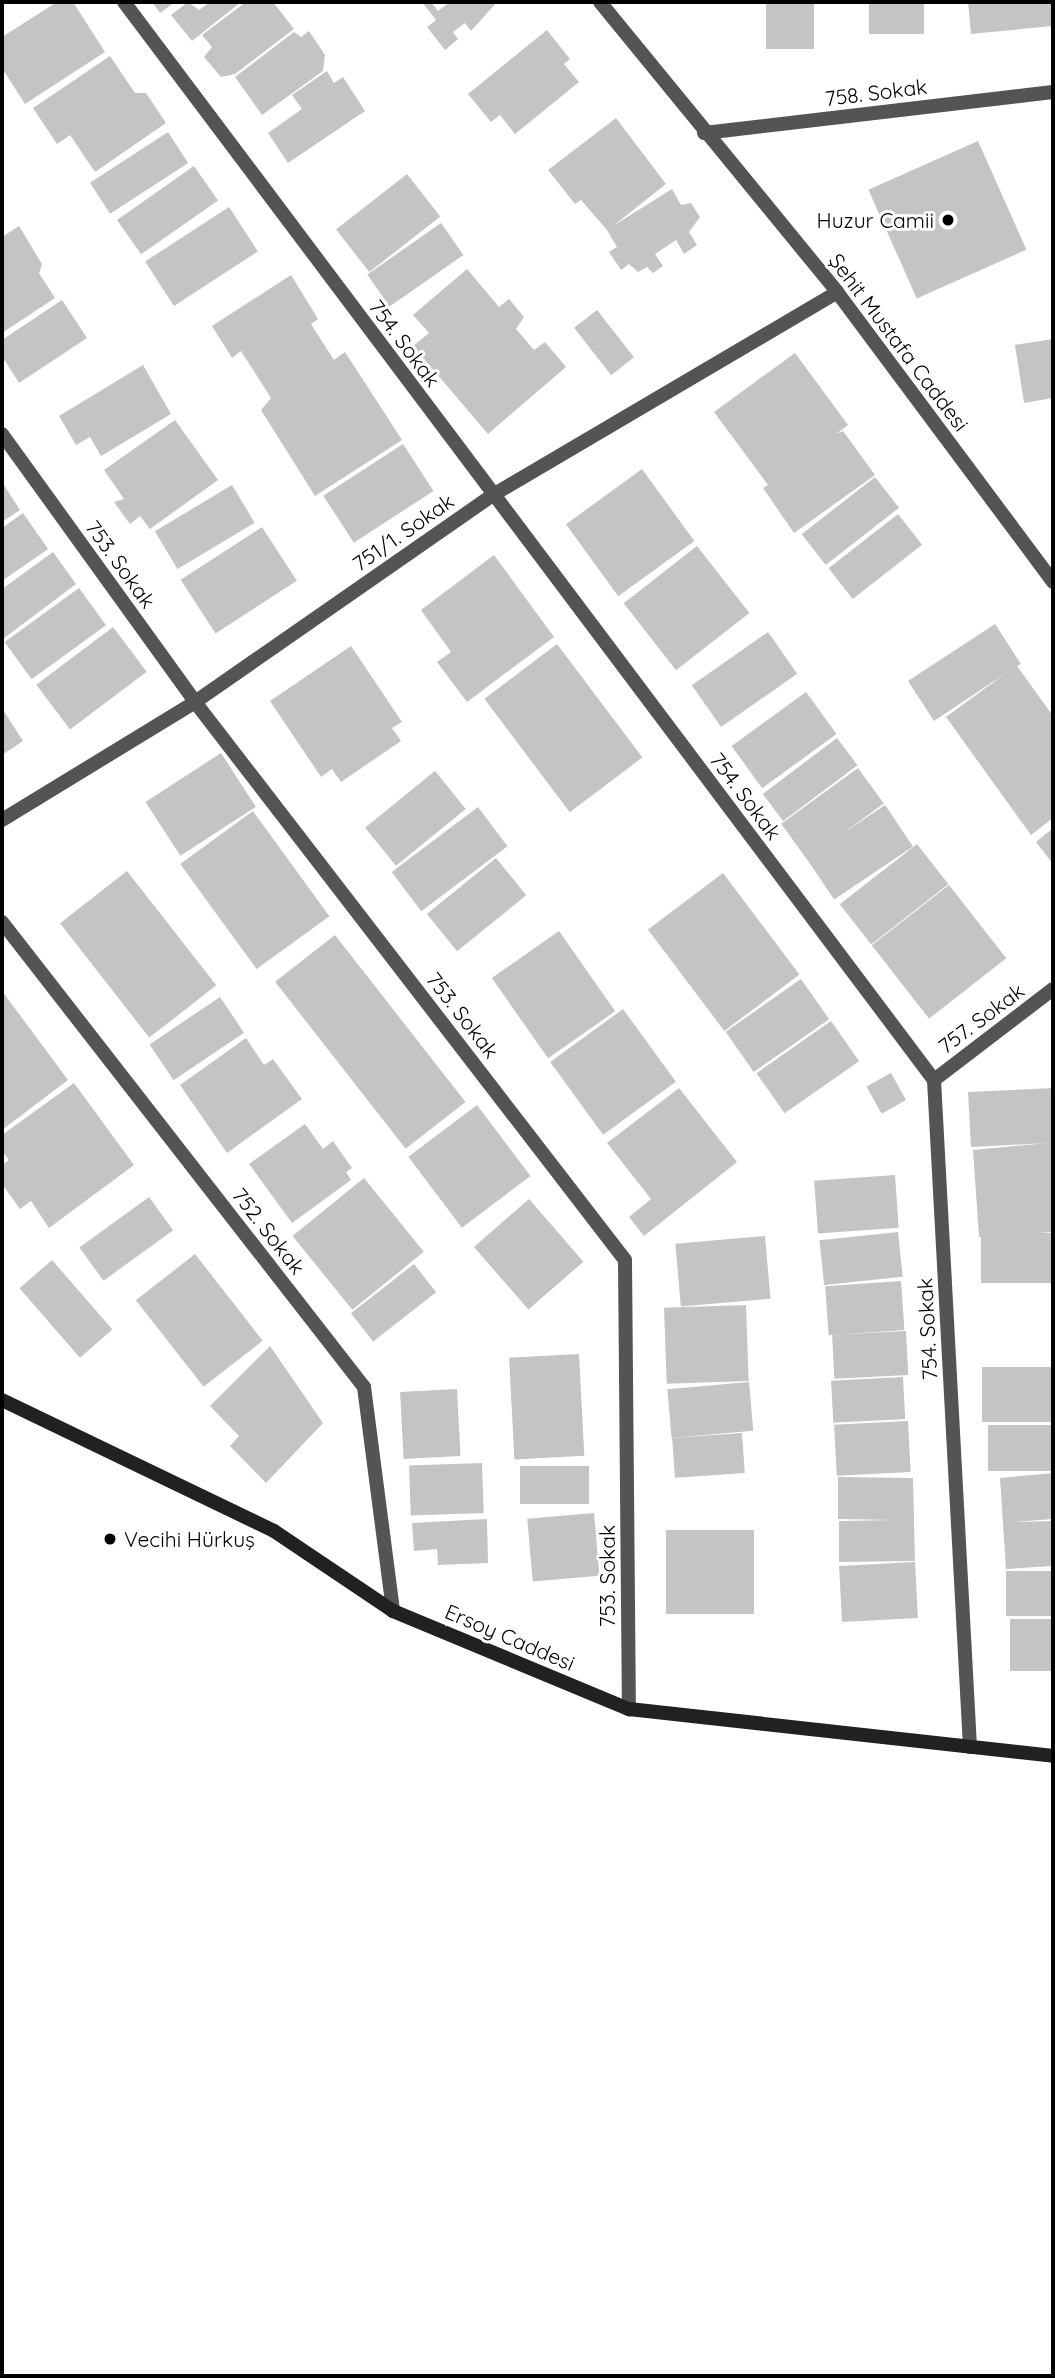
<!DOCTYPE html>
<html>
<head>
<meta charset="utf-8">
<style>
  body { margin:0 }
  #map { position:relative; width:1055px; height:2378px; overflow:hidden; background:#fff; font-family:Quicksand,sans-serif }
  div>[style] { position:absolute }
  .building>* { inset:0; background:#c4c4c4; transform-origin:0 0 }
  .minor>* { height:14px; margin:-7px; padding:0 7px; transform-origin:7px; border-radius:7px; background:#545454 }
  .tertiary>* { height:14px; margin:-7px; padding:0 7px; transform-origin:7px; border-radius:7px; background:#545454 }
  .secondary>* { height:14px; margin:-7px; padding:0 7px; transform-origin:7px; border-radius:7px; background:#212121 }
  .dots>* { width:19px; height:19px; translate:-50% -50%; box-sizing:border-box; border:4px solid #fff; border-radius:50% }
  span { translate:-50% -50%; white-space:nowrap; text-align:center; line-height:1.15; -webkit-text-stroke:6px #fff; paint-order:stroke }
  .street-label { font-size:21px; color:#000 }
  .poi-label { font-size:21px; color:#000 }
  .right { translate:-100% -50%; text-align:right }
  .left { translate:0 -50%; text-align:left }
  .frame { position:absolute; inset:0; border:4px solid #000; pointer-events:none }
</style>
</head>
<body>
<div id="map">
  <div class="building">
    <div style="clip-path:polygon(57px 2px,73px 2px,105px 52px,25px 104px,2px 68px,2px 37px)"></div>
    <div style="clip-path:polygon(152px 2px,175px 2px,160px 13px)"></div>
    <div style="clip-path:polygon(188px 2px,199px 10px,210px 2px,241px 2px,192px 41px,171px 15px)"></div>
    <div style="clip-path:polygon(246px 2px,273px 2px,294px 29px,235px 74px,221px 77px,204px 57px,212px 47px,202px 35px)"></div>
    <div style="clip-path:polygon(422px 2px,431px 2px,438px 11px,450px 2px,497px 2px,471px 31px,465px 23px,453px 32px,458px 39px,445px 50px,427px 27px,436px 20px)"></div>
    <div style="left:766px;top:2px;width:48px;height:47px"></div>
    <div style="left:869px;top:2px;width:55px;height:32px"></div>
    <div style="clip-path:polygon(968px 2px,1053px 2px,1053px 26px,971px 34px)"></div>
    <div style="clip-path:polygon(547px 30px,570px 59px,564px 64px,579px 82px,515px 134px,500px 115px,491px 122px,468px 94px)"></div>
    <div style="clip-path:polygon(309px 31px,325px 55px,323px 71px,262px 115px,235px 77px,294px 32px,301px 37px)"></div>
    <div style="clip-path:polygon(110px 56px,135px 93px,146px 93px,166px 123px,95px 172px,70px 135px,57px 144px,33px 108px)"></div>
    <div style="clip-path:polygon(327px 71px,334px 83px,343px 77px,365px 111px,288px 163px,268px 133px,302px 109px,292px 95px)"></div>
    <div style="clip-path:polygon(616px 118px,666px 184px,613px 226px,672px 189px,681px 205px,691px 203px,700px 217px,689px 232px,697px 245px,684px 254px,676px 240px,655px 254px,663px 266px,653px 273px,647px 267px,638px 272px,629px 264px,621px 270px,609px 252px,617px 247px,607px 230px,581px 200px,575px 204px,548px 170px)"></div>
    <div style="left:168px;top:132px;width:37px;height:93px;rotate:57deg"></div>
    <div style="left:978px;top:141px;width:119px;height:120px;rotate:66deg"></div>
    <div style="left:194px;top:166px;width:42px;height:94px;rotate:55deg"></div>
    <div style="left:407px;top:174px;width:54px;height:90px;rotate:52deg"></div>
    <div style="left:229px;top:207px;width:53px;height:100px;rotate:57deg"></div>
    <div style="left:441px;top:223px;width:39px;height:90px;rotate:55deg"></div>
    <div style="clip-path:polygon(19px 226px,42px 264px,39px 273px,55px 298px,2px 333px,2px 237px)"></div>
    <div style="clip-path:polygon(467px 269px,499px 307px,509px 299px,524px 317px,516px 329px,534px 350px,545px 342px,566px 367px,488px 434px,413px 346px,429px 333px,413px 315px)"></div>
    <div style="clip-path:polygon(291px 275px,318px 319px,311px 324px,334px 360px,345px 352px,402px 440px,315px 496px,261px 410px,271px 398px,241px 351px,232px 358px,212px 326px)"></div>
    <div style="clip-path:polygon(62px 300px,87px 338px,19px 383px,2px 356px,2px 340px)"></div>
    <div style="left:597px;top:310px;width:60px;height:29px;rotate:52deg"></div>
    <div style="clip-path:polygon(1053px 339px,1053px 398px,1024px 403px,1015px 345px)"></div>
    <div style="clip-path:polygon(795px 353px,848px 425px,836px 434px,843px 431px,875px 475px,794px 533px,763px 488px,768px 485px,714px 412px)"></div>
    <div style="clip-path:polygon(143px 365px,171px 414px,101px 456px,90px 437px,76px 445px,59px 416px)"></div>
    <div style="clip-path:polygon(175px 420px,218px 480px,150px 529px,140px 516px,130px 524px,114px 502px,124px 499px,104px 470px)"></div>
    <div style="left:403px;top:444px;width:56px;height:95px;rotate:57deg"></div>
    <div style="left:642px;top:469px;width:89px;height:94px;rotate:54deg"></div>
    <div style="left:875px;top:477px;width:39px;height:93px;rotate:52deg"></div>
    <div style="clip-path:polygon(2px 482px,20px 510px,2px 522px)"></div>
    <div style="left:232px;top:485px;width:44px;height:90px;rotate:59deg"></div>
    <div style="clip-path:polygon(23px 513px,48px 549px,2px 581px,2px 528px)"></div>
    <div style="left:898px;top:514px;width:39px;height:88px;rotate:52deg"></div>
    <div style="left:262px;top:527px;width:64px;height:97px;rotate:57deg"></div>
    <div style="left:697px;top:546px;width:85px;height:93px;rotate:52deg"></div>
    <div style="clip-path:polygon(53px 552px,76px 584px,3px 639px,2px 589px)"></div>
    <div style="clip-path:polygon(494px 555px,554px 637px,467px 702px,437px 662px,451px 652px,421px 610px)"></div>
    <div style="left:79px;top:588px;width:46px;height:92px;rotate:54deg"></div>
    <div style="clip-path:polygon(995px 624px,1021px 664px,1017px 666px,1053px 716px,1053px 818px,1031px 835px,946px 717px,1006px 673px,934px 721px,908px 681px)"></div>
    <div style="left:113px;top:627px;width:56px;height:96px;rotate:53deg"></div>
    <div style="left:768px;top:632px;width:51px;height:93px;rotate:55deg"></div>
    <div style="left:557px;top:644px;width:142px;height:91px;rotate:53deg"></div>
    <div style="clip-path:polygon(351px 646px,402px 722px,392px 728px,401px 741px,341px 782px,332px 769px,321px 777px,270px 701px)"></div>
    <div style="left:806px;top:692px;width:52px;height:92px;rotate:54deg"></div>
    <div style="clip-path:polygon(2px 708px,23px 741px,2px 755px)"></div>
    <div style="left:837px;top:738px;width:34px;height:93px;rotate:53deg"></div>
    <div style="left:221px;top:753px;width:64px;height:90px;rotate:57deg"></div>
    <div style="left:858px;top:768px;width:44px;height:95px;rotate:54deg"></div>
    <div style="left:435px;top:771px;width:49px;height:90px;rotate:51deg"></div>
    <div style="left:885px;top:805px;width:50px;height:95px;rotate:56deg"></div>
    <div style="left:478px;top:807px;width:49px;height:108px;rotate:53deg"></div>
    <div style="left:253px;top:811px;width:130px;height:90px;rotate:54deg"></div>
    <div style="clip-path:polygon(1053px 828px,1053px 864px,1036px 842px)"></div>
    <div style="left:917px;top:844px;width:51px;height:98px;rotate:52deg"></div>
    <div style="left:496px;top:858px;width:48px;height:89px;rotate:51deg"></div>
    <div style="left:127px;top:871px;width:145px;height:85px;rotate:52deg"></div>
    <div style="left:723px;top:873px;width:127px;height:94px;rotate:53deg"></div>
    <div style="left:949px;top:885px;width:93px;height:98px;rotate:52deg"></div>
    <div style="left:559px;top:931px;width:98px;height:82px;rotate:55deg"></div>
    <div style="left:335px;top:935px;width:212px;height:76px;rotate:52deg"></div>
    <div style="left:801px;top:979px;width:49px;height:92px;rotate:55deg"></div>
    <div style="clip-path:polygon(2px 991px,68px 1080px,2px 1130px)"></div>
    <div style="left:220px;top:997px;width:43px;height:85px;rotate:56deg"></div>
    <div style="left:623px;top:1009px;width:90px;height:90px;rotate:54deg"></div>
    <div style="left:831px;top:1021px;width:49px;height:91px;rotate:55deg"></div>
    <div style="clip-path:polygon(246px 1038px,264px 1065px,273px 1059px,302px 1099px,227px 1153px,180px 1085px)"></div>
    <div style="left:891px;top:1073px;width:31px;height:28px;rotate:61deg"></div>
    <div style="clip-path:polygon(74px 1083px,134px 1165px,49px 1228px,31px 1201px,20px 1209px,2px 1184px,2px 1165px,9px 1160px,2px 1151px,2px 1135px)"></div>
    <div style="clip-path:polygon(679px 1088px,737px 1162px,644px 1236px,629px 1217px,651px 1199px,607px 1143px)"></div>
    <div style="clip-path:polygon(1053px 1088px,1053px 1232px,979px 1237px,973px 1150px,1048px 1143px,971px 1147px,968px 1092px)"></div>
    <div style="left:477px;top:1105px;width:89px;height:86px;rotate:53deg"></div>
    <div style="clip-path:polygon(305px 1124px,323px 1149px,333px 1141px,352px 1168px,346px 1172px,351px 1180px,292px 1223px,249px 1164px)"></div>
    <div style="left:895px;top:1175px;width:53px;height:81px;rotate:86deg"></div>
    <div style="left:364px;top:1178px;width:95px;height:92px;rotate:51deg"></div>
    <div style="left:149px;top:1197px;width:41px;height:86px;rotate:54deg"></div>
    <div style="left:529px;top:1199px;width:83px;height:73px;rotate:49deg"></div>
    <div style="left:898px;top:1232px;width:45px;height:79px;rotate:84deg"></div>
    <div style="left:1053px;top:1233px;width:50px;height:72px;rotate:90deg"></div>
    <div style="left:765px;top:1236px;width:63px;height:90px;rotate:85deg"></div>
    <div style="left:195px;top:1254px;width:110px;height:75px;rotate:52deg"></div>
    <div style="left:52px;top:1260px;width:92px;height:43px;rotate:49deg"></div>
    <div style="left:414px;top:1264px;width:36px;height:80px;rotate:52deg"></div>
    <div style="left:901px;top:1281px;width:49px;height:76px;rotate:86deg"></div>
    <div style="left:746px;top:1305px;width:76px;height:82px;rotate:88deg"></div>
    <div style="left:906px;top:1331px;width:44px;height:74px;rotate:87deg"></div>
    <div style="clip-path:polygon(270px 1346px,323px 1423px,266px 1483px,230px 1446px,239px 1436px,210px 1406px)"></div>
    <div style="left:579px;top:1354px;width:102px;height:70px;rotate:87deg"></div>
    <div style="left:1053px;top:1367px;width:55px;height:71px;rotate:90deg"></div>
    <div style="left:903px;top:1377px;width:42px;height:72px;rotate:87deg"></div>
    <div style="left:749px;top:1382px;width:49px;height:82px;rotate:85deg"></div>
    <div style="left:457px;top:1389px;width:67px;height:57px;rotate:87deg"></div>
    <div style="left:908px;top:1421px;width:51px;height:74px;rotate:87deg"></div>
    <div style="left:1053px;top:1425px;width:46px;height:65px;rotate:90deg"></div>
    <div style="left:742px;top:1433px;width:40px;height:70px;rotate:86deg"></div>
    <div style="left:482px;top:1463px;width:50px;height:73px;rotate:88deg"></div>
    <div style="left:589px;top:1466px;width:38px;height:69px;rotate:90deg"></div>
    <div style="clip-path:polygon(1053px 1473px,1053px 1519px,1014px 1522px,1053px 1521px,1053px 1566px,1006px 1569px,1000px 1478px)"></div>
    <div style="clip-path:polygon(838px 1477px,913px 1478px,915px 1561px,839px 1562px,839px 1521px,895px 1520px,838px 1519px)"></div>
    <div style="left:594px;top:1513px;width:63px;height:67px;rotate:85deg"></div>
    <div style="clip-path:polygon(487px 1519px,488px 1563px,438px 1565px,437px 1549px,414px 1551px,412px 1523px)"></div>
    <div style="left:666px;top:1530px;width:88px;height:84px"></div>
    <div style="left:915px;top:1562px;width:56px;height:76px;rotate:87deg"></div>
    <div style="left:1053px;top:1571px;width:45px;height:47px;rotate:90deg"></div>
    <div style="left:1053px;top:1619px;width:52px;height:43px;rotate:90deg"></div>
  </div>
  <div class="minor">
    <div style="left:124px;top:2px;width:1348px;rotate:53.08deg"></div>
    <div style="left:934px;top:1080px;width:668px;rotate:86.91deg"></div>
    <div style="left:704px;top:133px;width:351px;rotate:-6.7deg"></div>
    <div style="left:2px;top:434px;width:330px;rotate:54.2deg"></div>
    <div style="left:195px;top:702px;width:704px;rotate:52.38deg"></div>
    <div style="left:625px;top:1260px;width:449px;rotate:89.5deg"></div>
    <div style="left:2px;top:820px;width:226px;rotate:-31.4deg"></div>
    <div style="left:195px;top:702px;width:363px;rotate:-34.8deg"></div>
    <div style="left:493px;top:495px;width:399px;rotate:-30.5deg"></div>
    <div style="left:2px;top:922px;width:589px;rotate:52.1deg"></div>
    <div style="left:364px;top:1387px;width:226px;rotate:82.6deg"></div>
    <div style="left:934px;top:1080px;width:150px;rotate:-37.4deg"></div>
  </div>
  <div class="tertiary">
    <div style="left:600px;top:2px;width:375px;rotate:50.7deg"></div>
    <div style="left:837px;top:292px;width:362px;rotate:53.3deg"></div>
  </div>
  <div class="secondary">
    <div style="left:2px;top:1400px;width:302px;rotate:25.7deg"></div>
    <div style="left:274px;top:1531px;width:143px;rotate:33.9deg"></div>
    <div style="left:393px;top:1611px;width:256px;rotate:22.6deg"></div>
    <div style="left:629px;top:1709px;width:427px;rotate:6.3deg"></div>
  </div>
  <div class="dots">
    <div style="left:948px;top:220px;background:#000"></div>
    <div style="left:110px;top:1539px;background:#000"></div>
  </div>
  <div class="street-label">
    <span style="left:876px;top:92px;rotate:-7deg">758. Sokak</span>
    <span style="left:899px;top:342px;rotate:53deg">Şehit Mustafa Caddesi</span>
    <span style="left:405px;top:343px;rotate:53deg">754. Sokak</span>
    <span style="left:403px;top:532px;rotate:-35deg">751/1. Sokak</span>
    <span style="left:121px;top:564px;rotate:54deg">753. Sokak</span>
    <span style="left:746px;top:796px;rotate:53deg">754. Sokak</span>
    <span style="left:463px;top:1015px;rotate:52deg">753. Sokak</span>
    <span style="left:981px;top:1018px;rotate:-37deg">757. Sokak</span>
    <span style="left:269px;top:1231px;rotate:52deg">752. Sokak</span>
    <span style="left:927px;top:1329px;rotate:-93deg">754. Sokak</span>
    <span style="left:607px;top:1576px;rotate:-90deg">753. Sokak</span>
    <span style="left:510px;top:1637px;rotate:23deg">Ersoy Caddesi</span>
  </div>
  <div class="poi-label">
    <span class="right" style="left:934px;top:220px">Huzur Camii</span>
    <span class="left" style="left:124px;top:1539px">Vecihi Hürkuş</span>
  </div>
  <div class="frame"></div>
</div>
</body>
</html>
